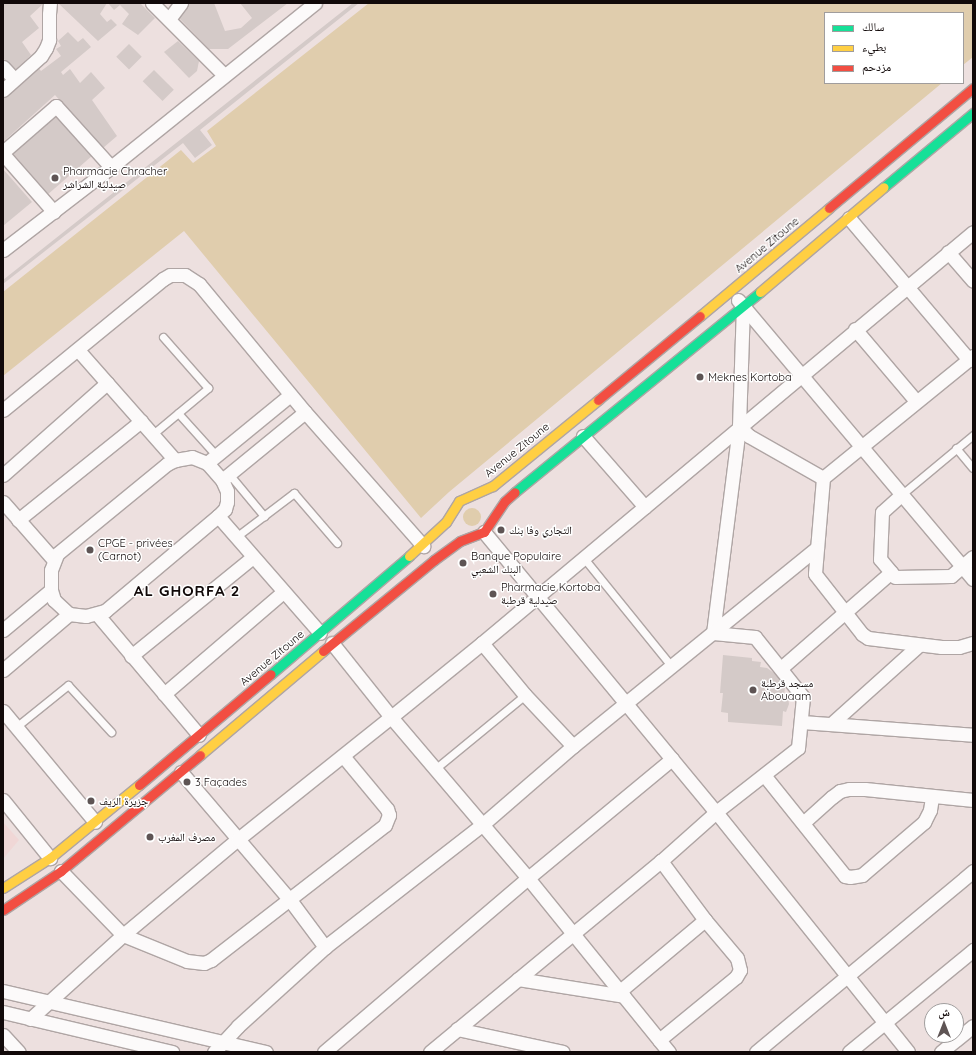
<!DOCTYPE html>
<html>
<head>
<meta charset="utf-8">
<style>
  body { margin:0 }
  #map { position:relative; width:976px; height:1055px; overflow:hidden; background:#ede0df; font-family:Quicksand,"Noto Naskh Arabic",sans-serif }
  div>[style] { position:absolute }
  .built>* { inset:0; background:#f0d7d6 }
  .green>* { inset:0; background:#e0cdad }
  .round { border-radius:50% }
  .building>* { inset:0; background:#d4cac8; transform-origin:0 0 }
  .roads { filter:drop-shadow(1px 0 #afa5a4) drop-shadow(-1px 0 #afa5a4) drop-shadow(0 1px #afa5a4) drop-shadow(0 -1px #afa5a4) }
  .lane>* { height:7px; margin:-3.5px; padding:0 3.5px; transform-origin:3.5px; border-radius:3.5px; background:#fcfafa }
  .street>* { height:13px; margin:-6.5px; padding:0 6.5px; transform-origin:6.5px; border-radius:6.5px; background:#fcfafa }
  .fast>* { height:9px; margin:-4.5px; padding:0 4.5px; transform-origin:4.5px; border-radius:4.5px; background:#16e098 }
  .slow>* { height:9px; margin:-4.5px; padding:0 4.5px; transform-origin:4.5px; border-radius:4.5px; background:#ffcf43 }
  .jam>* { height:9px; margin:-4.5px; padding:0 4.5px; transform-origin:4.5px; border-radius:4.5px; background:#f24e42 }
  .dots>* { width:11px; height:11px; translate:-50% -50%; box-sizing:border-box; border:2px solid #fff; border-radius:50% }
  span { translate:-50% -50%; white-space:nowrap; text-align:center; line-height:1.15; -webkit-text-stroke:3px #fff; paint-order:stroke }
  .poi-label { font-size:11px; color:#110909 }
  .left { translate:0 -50%; text-align:left }
  .street-label { font-size:11px; color:#110909 }
  .district-label { font-size:15px; color:#110909; font-weight:700; letter-spacing:1px }
  .frame { position:absolute; inset:0; border:4px solid #110909; pointer-events:none }
  .legend { position:absolute; left:824px; top:12px; width:140px; height:72px; box-sizing:border-box; background:#fff; border:1px solid #a09d9d; margin:0; padding:5px 7px; list-style:none; font-size:12px; color:#110909 }
  .legend li { display:flex; align-items:center; gap:8px; height:20px }
  .legend b { width:20px; border:1px solid #a09d9d }
  .north { position:absolute; left:924px; top:1003px; width:40px; height:40px; box-sizing:border-box; background:#fff; border:1px solid #a09d9d; border-radius:50%; rotate:0deg; font-size:11px; font-weight:700; line-height:16px; text-align:center; color:#110909 }
  .north::after { content:''; display:block; margin:auto; width:14px; height:18px; background:#5e5454; clip-path:polygon(50% 0,100% 100%,50% 72%,0 100%) }
</style>
</head>
<body>
<div id="map">
  <div class="built">
    <div style="clip-path:polygon(3px 822px,19px 840px,3px 859px)"></div>
  </div>
  <div class="green">
    <div style="clip-path:polygon(369px 3px,973px 3px,973px 57px,963px 65px,963px 13px,825px 13px,825px 83px,942px 83px,449px 492px,421px 518px,184px 231px,3px 376px,3px 292px,181px 150px,193px 163px,216px 146px,207px 131px)"></div>
    <div class="round" style="left:463px;top:508px;width:18px;height:18px"></div>
  </div>
  <div class="building">
    <div style="clip-path:polygon(3px 3px,43px 4px,30px 16px,39px 28px,22px 42px,31px 55px,14px 71px,3px 58px)"></div>
    <div style="clip-path:polygon(58px 3px,107px 3px,100px 14px,107px 22px,111px 19px,117px 25px,98px 41px)"></div>
    <div style="clip-path:polygon(108px 3px,140px 3px,155px 18px,138px 35px,122px 24px,129px 14px,120px 5px,114px 10px)"></div>
    <div style="clip-path:polygon(187px 3px,214px 3px,225px 31px,241px 28px,252px 18px,240px 3px,288px 3px,228px 49px,209px 49px,177px 16px)"></div>
    <div style="clip-path:polygon(353px 3px,359px 3px,200px 130px,212px 145px,195px 158px,183px 143px,3px 284px,3px 280px)"></div>
    <div style="clip-path:polygon(68px 32px,78px 42px,83px 38px,91px 47px,61px 72px,63px 75px,70px 69px,80px 83px,91px 72px,105px 88px,92px 100px,117px 136px,103px 148px,55px 95px,3px 142px,3px 95px,37px 66px,41px 71px,61px 56px,56px 49px,61px 46px,58px 41px)"></div>
    <div style="clip-path:polygon(178px 41px,199px 61px,197px 71px,189px 78px,164px 52px)"></div>
    <div style="left:129px;top:44px;width:18px;height:18px;rotate:45deg"></div>
    <div style="left:154px;top:70px;width:28px;height:16px;rotate:45deg"></div>
    <div style="left:56px;top:113px;width:56px;height:59px;rotate:49deg"></div>
    <div style="clip-path:polygon(3px 169px,32px 202px,3px 226px)"></div>
    <div style="clip-path:polygon(723px 655px,752px 658px,752px 661px,761px 662px,760px 667px,767px 668px,781px 678px,780px 687px,785px 687px,784px 696px,788px 697px,789px 704px,786px 712px,783px 711px,782px 726px,728px 722px,728px 713px,721px 712px,723px 693px,720px 693px)"></div>
  </div>
  <div class="roads">
    <div class="lane">
      <div style="left:178px;top:413px;width:57px;rotate:47.9deg"></div>
      <div style="left:153px;top:434px;width:72px;rotate:-39.9deg"></div>
      <div style="left:208px;top:388px;width:68px;rotate:-131.4deg"></div>
      <div style="left:956px;top:448px;width:26px;rotate:50deg"></div>
      <div style="left:229px;top:474px;width:55px;rotate:50.2deg"></div>
      <div style="left:901px;top:495px;width:94px;rotate:-39.8deg"></div>
      <div style="left:236px;top:537px;width:73px;rotate:-37.2deg"></div>
      <div style="left:294px;top:493px;width:66px;rotate:49.3deg"></div>
      <div style="left:583px;top:557px;width:141px;rotate:51deg"></div>
      <div style="left:16px;top:727px;width:67px;rotate:-38.9deg"></div>
      <div style="left:68px;top:685px;width:64px;rotate:47.5deg"></div>
      <div style="left:435px;top:769px;width:117px;rotate:-39.4deg"></div>
    </div>
    <div class="street">
      <div style="left:152px;top:3px;width:102px;rotate:45deg"></div>
      <div style="left:169px;top:19px;width:20px;rotate:-53deg"></div>
      <div style="left:3px;top:67px;width:16px;rotate:47deg"></div>
      <div style="left:3px;top:90px;width:51px;rotate:-41.8deg"></div>
      <div style="left:41px;top:56px;width:9px;rotate:-58deg"></div>
      <div style="left:46px;top:48px;width:9px;rotate:-69deg"></div>
      <div style="left:49px;top:40px;width:26px;rotate:-90deg"></div>
      <div style="left:49px;top:14px;width:11px;rotate:-85deg"></div>
      <div style="left:3px;top:152px;width:70px;rotate:-41deg"></div>
      <div style="left:56px;top:106px;width:82px;rotate:48deg"></div>
      <div style="left:3px;top:154px;width:77px;rotate:48.7deg"></div>
      <div style="left:849px;top:218px;width:186px;rotate:49.8deg"></div>
      <div style="left:3px;top:250px;width:136px;rotate:-37.5deg"></div>
      <div style="left:111px;top:167px;width:262px;rotate:-38.8deg"></div>
      <div style="left:948px;top:252px;width:38px;rotate:49deg"></div>
      <div style="left:738px;top:300px;width:365px;rotate:49.9deg"></div>
      <div style="left:855px;top:329px;width:94px;rotate:49.7deg"></div>
      <div style="left:78px;top:350px;width:147px;rotate:48.6deg"></div>
      <div style="left:973px;top:356px;width:193px;rotate:140.9deg"></div>
      <div style="left:823px;top:478px;width:96px;rotate:94.8deg"></div>
      <div style="left:815px;top:574px;width:76px;rotate:51.9deg"></div>
      <div style="left:862px;top:634px;width:7px;rotate:34deg"></div>
      <div style="left:868px;top:638px;width:74px;rotate:7deg"></div>
      <div style="left:941px;top:647px;width:18px"></div>
      <div style="left:959px;top:647px;width:15px;rotate:-16deg"></div>
      <div style="left:3px;top:410px;width:207px;rotate:-39.3deg"></div>
      <div style="left:163px;top:279px;width:8px;rotate:-30deg"></div>
      <div style="left:170px;top:275px;width:15px"></div>
      <div style="left:185px;top:275px;width:17px;rotate:33deg"></div>
      <div style="left:199px;top:284px;width:166px;rotate:50.4deg"></div>
      <div style="left:305px;top:412px;width:179px;rotate:48.6deg"></div>
      <div style="left:739px;top:426px;width:14px;rotate:45deg"></div>
      <div style="left:749px;top:436px;width:85px;rotate:29.6deg"></div>
      <div style="left:583px;top:436px;width:94px;rotate:48.9deg"></div>
      <div style="left:3px;top:475px;width:139px;rotate:-41.5deg"></div>
      <div style="left:222px;top:480px;width:107px;rotate:-39.3deg"></div>
      <div style="left:901px;top:495px;width:25px;rotate:138deg"></div>
      <div style="left:882px;top:512px;width:47px;rotate:92.4deg"></div>
      <div style="left:880px;top:559px;width:23px;rotate:50deg"></div>
      <div style="left:895px;top:577px;width:56px;rotate:-1deg"></div>
      <div style="left:951px;top:576px;width:29px;rotate:-41deg"></div>
      <div style="left:3px;top:502px;width:77px;rotate:48.7deg"></div>
      <div style="left:218px;top:516px;width:155px;rotate:48.9deg"></div>
      <div style="left:18px;top:520px;width:158px;rotate:-38.8deg"></div>
      <div style="left:484px;top:532px;width:364px;rotate:50.4deg"></div>
      <div style="left:716px;top:812px;width:307px;rotate:51.3deg"></div>
      <div style="left:69px;top:614px;width:21px;rotate:-137deg"></div>
      <div style="left:54px;top:600px;width:10px;rotate:-107deg"></div>
      <div style="left:51px;top:590px;width:20px;rotate:-90deg"></div>
      <div style="left:51px;top:570px;width:17px;rotate:-69deg"></div>
      <div style="left:57px;top:554px;width:142px;rotate:-39.3deg"></div>
      <div style="left:167px;top:464px;width:9px;rotate:-27deg"></div>
      <div style="left:175px;top:460px;width:17px;rotate:-10deg"></div>
      <div style="left:192px;top:457px;width:16px;rotate:22deg"></div>
      <div style="left:97px;top:614px;width:158px;rotate:49.9deg"></div>
      <div style="left:3px;top:630px;width:62px;rotate:-39.8deg"></div>
      <div style="left:713px;top:633px;width:209px;rotate:-82.8deg"></div>
      <div style="left:739px;top:426px;width:120px;rotate:-88.1deg"></div>
      <div style="left:332px;top:643px;width:95px;rotate:51.4deg"></div>
      <div style="left:391px;top:717px;width:211px;rotate:49.6deg"></div>
      <div style="left:528px;top:878px;width:224px;rotate:51deg"></div>
      <div style="left:482px;top:643px;width:67px;rotate:50.4deg"></div>
      <div style="left:525px;top:695px;width:70px;rotate:46.7deg"></div>
      <div style="left:131px;top:656px;width:157px;rotate:-39.1deg"></div>
      <div style="left:781px;top:668px;width:146px;rotate:-41.1deg"></div>
      <div style="left:3px;top:670px;width:87px;rotate:-40.3deg"></div>
      <div style="left:69px;top:614px;width:17px;rotate:7deg"></div>
      <div style="left:86px;top:616px;width:20px;rotate:-15deg"></div>
      <div style="left:105px;top:611px;width:148px;rotate:-40.1deg"></div>
      <div style="left:218px;top:516px;width:10px;rotate:-45deg"></div>
      <div style="left:225px;top:509px;width:7px;rotate:-74deg"></div>
      <div style="left:227px;top:502px;width:11px;rotate:-90deg"></div>
      <div style="left:227px;top:491px;width:12px;rotate:-114deg"></div>
      <div style="left:222px;top:480px;width:23px;rotate:-131deg"></div>
      <div style="left:207px;top:463px;width:107px;rotate:-39.3deg"></div>
      <div style="left:164px;top:694px;width:157px;rotate:-40.6deg"></div>
      <div style="left:3px;top:711px;width:144px;rotate:50.3deg"></div>
      <div style="left:802px;top:722px;width:171px;rotate:4.3deg"></div>
      <div style="left:831px;top:724px;width:118px;rotate:-41.9deg"></div>
      <div style="left:181px;top:772px;width:168px;rotate:49.6deg"></div>
      <div style="left:290px;top:900px;width:59px;rotate:53.3deg"></div>
      <div style="left:764px;top:775px;width:129px;rotate:51.3deg"></div>
      <div style="left:845px;top:876px;width:5px;rotate:11deg"></div>
      <div style="left:850px;top:877px;width:12px;rotate:-9deg"></div>
      <div style="left:862px;top:875px;width:82px;rotate:-40.5deg"></div>
      <div style="left:924px;top:822px;width:13px;rotate:-63deg"></div>
      <div style="left:930px;top:810px;width:13px;rotate:-81deg"></div>
      <div style="left:3px;top:800px;width:75px;rotate:51deg"></div>
      <div style="left:803px;top:823px;width:39px;rotate:-42deg"></div>
      <div style="left:832px;top:797px;width:10px;rotate:-37deg"></div>
      <div style="left:840px;top:791px;width:9px;rotate:-13deg"></div>
      <div style="left:849px;top:789px;width:16px"></div>
      <div style="left:865px;top:789px;width:109px;rotate:5.8deg"></div>
      <div style="left:61px;top:871px;width:89px;rotate:45.9deg"></div>
      <div style="left:123px;top:935px;width:69px;rotate:22.1deg"></div>
      <div style="left:187px;top:961px;width:17px;rotate:7deg"></div>
      <div style="left:204px;top:963px;width:8px;rotate:-23deg"></div>
      <div style="left:211px;top:960px;width:220px;rotate:-37.8deg"></div>
      <div style="left:385px;top:825px;width:11px;rotate:-68deg"></div>
      <div style="left:389px;top:815px;width:6px;rotate:-108deg"></div>
      <div style="left:387px;top:809px;width:69px;rotate:-129.7deg"></div>
      <div style="left:518px;top:979px;width:107px;rotate:9.1deg"></div>
      <div style="left:3px;top:991px;width:270px;rotate:13.1deg"></div>
      <div style="left:620px;top:991px;width:111px;rotate:-39.9deg"></div>
      <div style="left:3px;top:1012px;width:174px;rotate:13.3deg"></div>
      <div style="left:30px;top:1019px;width:125px;rotate:-42.1deg"></div>
      <div style="left:123px;top:935px;width:150px;rotate:-39.9deg"></div>
      <div style="left:238px;top:839px;width:196px;rotate:-38.6deg"></div>
      <div style="left:391px;top:717px;width:117px;rotate:-39.1deg"></div>
      <div style="left:482px;top:643px;width:640px;rotate:-39.93deg"></div>
      <div style="left:457px;top:1029px;width:108px;rotate:12.2deg"></div>
      <div style="left:3px;top:1035px;width:23px;rotate:47deg"></div>
      <div style="left:659px;top:1040px;width:99px;rotate:-39.3deg"></div>
      <div style="left:736px;top:977px;width:8px;rotate:-60deg"></div>
      <div style="left:740px;top:970px;width:12px;rotate:-104deg"></div>
      <div style="left:737px;top:958px;width:50px;rotate:-130.1deg"></div>
      <div style="left:705px;top:920px;width:74px;rotate:-126.7deg"></div>
      <div style="left:214px;top:1052px;width:35px;rotate:-47deg"></div>
      <div style="left:238px;top:1026px;width:118px;rotate:-42.2deg"></div>
      <div style="left:325px;top:947px;width:200px;rotate:-37.9deg"></div>
      <div style="left:483px;top:824px;width:119px;rotate:-40.9deg"></div>
      <div style="left:573px;top:746px;width:314px;rotate:-39.1deg"></div>
      <div style="left:324px;top:1052px;width:268px;rotate:-40.5deg"></div>
      <div style="left:528px;top:878px;width:187px;rotate:-39.6deg"></div>
      <div style="left:430px;top:1052px;width:300px;rotate:-39.6deg"></div>
      <div style="left:661px;top:861px;width:74px;rotate:-41.7deg"></div>
      <div style="left:716px;top:812px;width:104px;rotate:-38deg"></div>
      <div style="left:798px;top:748px;width:51px;rotate:-84.4deg"></div>
      <div style="left:803px;top:697px;width:77px;rotate:-128.7deg"></div>
      <div style="left:755px;top:637px;width:42px;rotate:-174.6deg"></div>
      <div style="left:756px;top:1052px;width:283px;rotate:-39.8deg"></div>
      <div style="left:849px;top:1052px;width:161px;rotate:-39.4deg"></div>
      <div style="left:941px;top:1052px;width:41px;rotate:-39.1deg"></div>
    </div>
    <div class="fast">
      <div style="left:884px;top:187px;width:116px;rotate:-39.7deg"></div>
      <div style="left:515px;top:492px;width:316px;rotate:-39.2deg"></div>
      <div style="left:271px;top:674px;width:182px;rotate:-40.5deg"></div>
    </div>
    <div class="slow">
      <div style="left:760px;top:292px;width:162px;rotate:-40.3deg"></div>
      <div style="left:700px;top:316px;width:168px;rotate:-39.9deg"></div>
      <div style="left:409px;top:556px;width:50px;rotate:-42.6deg"></div>
      <div style="left:446px;top:522px;width:25px;rotate:-58deg"></div>
      <div style="left:459px;top:501px;width:37px;rotate:-24deg"></div>
      <div style="left:493px;top:486px;width:136px;rotate:-39.3deg"></div>
      <div style="left:200px;top:755px;width:161px;rotate:-40.2deg"></div>
      <div style="left:3px;top:888px;width:56px;rotate:-32.6deg"></div>
      <div style="left:50px;top:858px;width:115px;rotate:-39.4deg"></div>
    </div>
    <div class="jam">
      <div style="left:829px;top:208px;width:187px;rotate:-39.8deg"></div>
      <div style="left:598px;top:400px;width:132px;rotate:-39.5deg"></div>
      <div style="left:323px;top:651px;width:144px;rotate:-39.3deg"></div>
      <div style="left:434px;top:560px;width:32px;rotate:-36deg"></div>
      <div style="left:460px;top:541px;width:26px;rotate:-21deg"></div>
      <div style="left:484px;top:532px;width:37px;rotate:-56deg"></div>
      <div style="left:505px;top:501px;width:13px;rotate:-42deg"></div>
      <div style="left:139px;top:785px;width:172px;rotate:-40.1deg"></div>
      <div style="left:3px;top:910px;width:70px;rotate:-33.9deg"></div>
      <div style="left:61px;top:871px;width:181px;rotate:-39.8deg"></div>
    </div>
  </div>
  <div class="dots">
    <div style="left:55px;top:178px;background:#5e5454"></div>
    <div style="left:700px;top:377px;background:#5e5454"></div>
    <div style="left:501px;top:530px;background:#5e5454"></div>
    <div style="left:90px;top:550px;background:#5e5454"></div>
    <div style="left:463px;top:563px;background:#5e5454"></div>
    <div style="left:493px;top:594px;background:#5e5454"></div>
    <div style="left:753px;top:690px;background:#5e5454"></div>
    <div style="left:187px;top:782px;background:#5e5454"></div>
    <div style="left:91px;top:801px;background:#5e5454"></div>
    <div style="left:150px;top:837px;background:#5e5454"></div>
  </div>
  <div class="poi-label">
    <span class="left" style="left:63px;top:178px">Pharmacie Chracher<br>صيدلية الشراشر</span>
    <span class="left" style="left:708px;top:377px">Meknes Kortoba</span>
    <span class="left" style="left:509px;top:530px">التجاري وفا بنك</span>
    <span class="left" style="left:98px;top:550px">CPGE - privées<br>(Carnot)</span>
    <span class="left" style="left:471px;top:563px">Banque Populaire<br>البنك الشعبي</span>
    <span class="left" style="left:501px;top:594px">Pharmacie Kortoba<br>صيدلية قرطبة</span>
    <span class="left" style="left:761px;top:690px">مسجد قرطبة<br>Abouaam</span>
    <span class="left" style="left:195px;top:782px">3 Façades</span>
    <span class="left" style="left:99px;top:801px">جزيرة الريف</span>
    <span class="left" style="left:158px;top:837px">مصرف المغرب</span>
  </div>
  <div class="street-label">
    <span style="left:767px;top:245px;rotate:-40deg">Avenue Zitoune</span>
    <span style="left:517px;top:450px;rotate:-39deg">Avenue Zitoune</span>
    <span style="left:272px;top:658px;rotate:-40deg">Avenue Zitoune</span>
  </div>
  <div class="district-label">
    <span style="left:187px;top:591px">AL GHORFA 2</span>
  </div>
  <div class="frame"></div>
  <ul class="legend">
  <li><b style="height:5px;background:#16e098"></b>سالك</li>
  <li><b style="height:5px;background:#ffcf43"></b>بطيء</li>
  <li><b style="height:5px;background:#f24e42"></b>مزدحم</li>
  </ul>
  <div class="north">ش</div>
</div>
</body>
</html>
